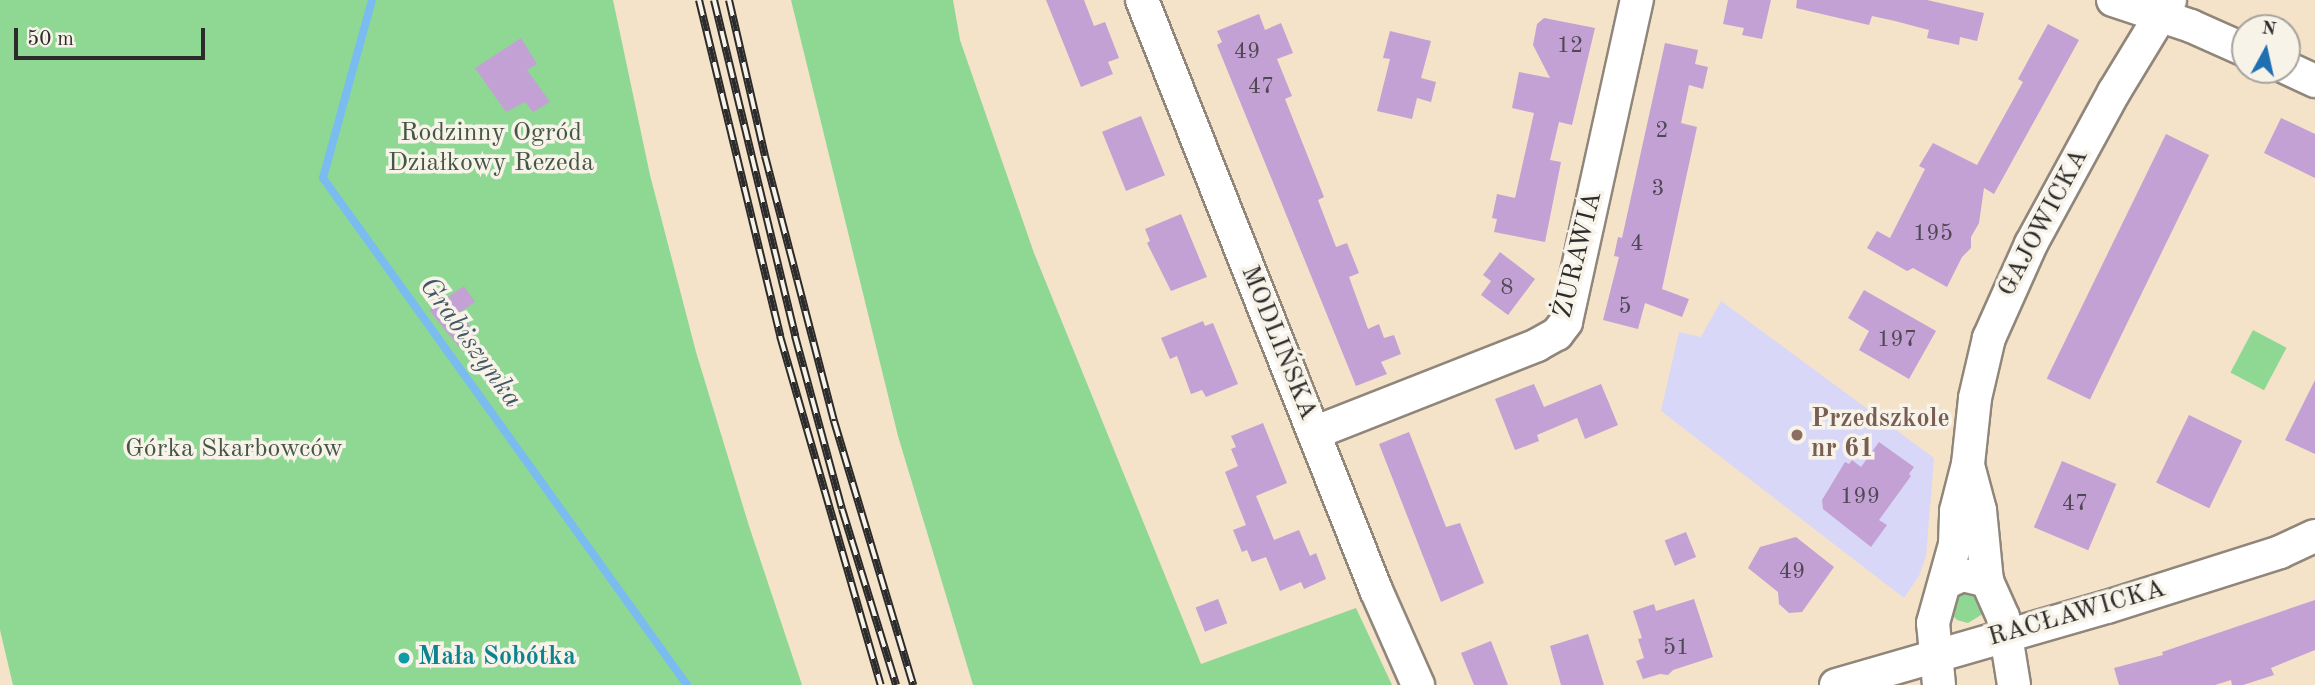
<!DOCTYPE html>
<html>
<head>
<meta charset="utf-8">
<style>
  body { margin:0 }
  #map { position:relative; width:2315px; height:685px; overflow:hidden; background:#f4e2c9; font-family:"Old Standard TT",serif }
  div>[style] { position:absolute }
  .built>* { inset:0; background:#d8d7f8 }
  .green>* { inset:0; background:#8ed894; transform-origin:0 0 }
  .stream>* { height:8px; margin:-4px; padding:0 4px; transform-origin:4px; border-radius:4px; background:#7abcef }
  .building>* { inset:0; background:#c3a1d4; transform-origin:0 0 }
  .roads { filter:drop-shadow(2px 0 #90867a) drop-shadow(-2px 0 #90867a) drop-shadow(0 2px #90867a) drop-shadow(0 -2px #90867a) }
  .minor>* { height:32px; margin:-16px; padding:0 16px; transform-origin:16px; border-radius:16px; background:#fff }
  .rail>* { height:8px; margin-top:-4px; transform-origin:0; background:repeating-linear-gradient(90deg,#f7f3e8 0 16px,#2b2b2b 0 32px); box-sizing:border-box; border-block:2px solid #2b2b2b }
  .dots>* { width:19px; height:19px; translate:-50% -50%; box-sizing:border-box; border:4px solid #f7f3e8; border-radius:50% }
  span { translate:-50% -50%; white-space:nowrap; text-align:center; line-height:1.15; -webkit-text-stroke:7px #f7f3e8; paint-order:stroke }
  .number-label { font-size:23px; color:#514855 }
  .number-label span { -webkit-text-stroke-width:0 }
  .park-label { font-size:26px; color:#445645 }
  .street-label { font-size:26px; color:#2b2b2b }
  .education-label { font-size:26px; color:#785e54; font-weight:700 }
  .left { translate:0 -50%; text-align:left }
  .culture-label { font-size:26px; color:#0d838f; font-weight:700 }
  .water-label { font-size:28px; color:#435666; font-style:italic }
  .north { position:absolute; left:2231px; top:14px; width:70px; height:70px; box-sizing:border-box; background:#f7f3e8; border:2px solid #a5a39c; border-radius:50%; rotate:8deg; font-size:19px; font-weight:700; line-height:28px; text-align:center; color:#2b2b2b }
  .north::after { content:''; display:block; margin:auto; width:24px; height:32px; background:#1f6fb2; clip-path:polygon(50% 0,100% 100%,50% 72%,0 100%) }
  .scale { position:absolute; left:14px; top:28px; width:191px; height:32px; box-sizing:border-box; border:4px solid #2b2b2b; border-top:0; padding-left:9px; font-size:21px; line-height:24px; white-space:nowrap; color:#2b2b2b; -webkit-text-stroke:5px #f7f3e8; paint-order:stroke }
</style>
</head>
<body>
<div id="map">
  <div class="built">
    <div style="clip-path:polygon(1721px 301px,1934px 458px,1926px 556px,1919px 576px,1904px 598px,1661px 411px,1679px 332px,1701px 337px)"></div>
  </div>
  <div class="green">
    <div style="clip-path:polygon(0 0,613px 0,650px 175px,696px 352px,749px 526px,802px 685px,13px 685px,0 630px)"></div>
    <div style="clip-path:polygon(791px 0,953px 0,960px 40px,1034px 253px,1201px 664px,1356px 608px,1392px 685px,973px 685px,898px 436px)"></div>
    <div style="left:2253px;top:330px;width:38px;height:48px;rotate:28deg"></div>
    <div style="clip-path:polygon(1973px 587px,1984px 610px,1981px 615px,1968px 623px,1957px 620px,1949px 612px,1949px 596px)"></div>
  </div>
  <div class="stream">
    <div style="left:372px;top:0;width:185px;rotate:105.4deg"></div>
    <div style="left:323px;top:178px;width:624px;rotate:54.32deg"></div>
  </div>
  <div class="building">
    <div style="clip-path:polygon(1046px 0,1084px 0,1094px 26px,1105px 22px,1119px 58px,1108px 62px,1113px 74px,1081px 87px)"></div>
    <div style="clip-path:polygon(1728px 0,1771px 0,1762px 39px,1742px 35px,1744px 28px,1723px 24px)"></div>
    <div style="clip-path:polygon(1797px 0,1927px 0,1984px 13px,1977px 41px,1960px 37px,1959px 45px,1927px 38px,1929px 30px,1895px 21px,1872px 16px,1869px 25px,1796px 8px)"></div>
    <div style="clip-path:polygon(1259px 14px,1265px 30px,1281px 23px,1293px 53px,1277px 59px,1292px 96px,1285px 99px,1324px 197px,1318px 200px,1336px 247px,1347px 243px,1359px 273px,1349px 277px,1368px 329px,1379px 324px,1384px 338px,1394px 335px,1401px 354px,1381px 362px,1387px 374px,1356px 386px,1217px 45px,1222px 42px,1217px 31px)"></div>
    <div style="clip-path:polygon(1544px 18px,1595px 28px,1572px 125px,1559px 122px,1550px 160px,1561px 162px,1545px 242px,1494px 232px,1497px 219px,1492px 218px,1497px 194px,1515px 198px,1534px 113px,1512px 108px,1519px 72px,1550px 78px,1533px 45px,1537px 24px)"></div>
    <div style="clip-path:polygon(2048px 24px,2079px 40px,1994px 194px,1984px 188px,1979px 223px,1971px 237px,1971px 248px,1962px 257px,1947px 287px,1913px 268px,1907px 271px,1867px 248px,1877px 231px,1890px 238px,1925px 169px,1919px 166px,1933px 143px,1977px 165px,2023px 82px,2018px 79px)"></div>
    <div style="clip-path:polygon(1390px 31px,1431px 41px,1421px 78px,1436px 82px,1431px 102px,1417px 98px,1412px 119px,1377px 111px,1390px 59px,1383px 58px)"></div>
    <div style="clip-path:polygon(521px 38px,537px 64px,527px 70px,550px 102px,533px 112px,525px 102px,506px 112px,475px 68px)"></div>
    <div style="clip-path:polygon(1665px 43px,1698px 50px,1695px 64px,1708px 67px,1703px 89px,1689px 85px,1681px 123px,1697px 127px,1662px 289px,1689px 299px,1682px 317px,1645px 303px,1638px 329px,1603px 320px,1619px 257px,1614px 256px,1618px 237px,1622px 238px)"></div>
    <div style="left:1141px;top:116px;width:64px;height:42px;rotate:68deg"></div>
    <div style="clip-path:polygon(2281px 118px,2315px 134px,2315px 178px,2264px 153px)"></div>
    <div style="left:2166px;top:134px;width:48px;height:272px;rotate:26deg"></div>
    <div style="clip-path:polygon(1181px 214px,1207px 277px,1171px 291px,1147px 243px,1150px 241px,1145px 229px)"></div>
    <div style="clip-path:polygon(1500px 252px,1535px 279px,1508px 315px,1481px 295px,1491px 281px,1483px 275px)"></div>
    <div style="clip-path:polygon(464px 286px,475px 302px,460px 312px,476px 335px,459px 347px,429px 310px)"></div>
    <div style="clip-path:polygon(1864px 290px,1936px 331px,1909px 379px,1859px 350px,1869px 331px,1848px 318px)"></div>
    <div style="clip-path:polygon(1203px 321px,1205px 326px,1213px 323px,1238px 384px,1206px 397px,1202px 390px,1191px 394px,1177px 356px,1170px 359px,1161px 338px)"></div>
    <div style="clip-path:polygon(2315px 380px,2315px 454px,2285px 440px)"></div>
    <div style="clip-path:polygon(1534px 384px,1544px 407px,1601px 384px,1618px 425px,1585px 439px,1577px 418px,1537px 435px,1539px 441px,1515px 450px,1495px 399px)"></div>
    <div style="left:2189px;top:415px;width:59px;height:75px;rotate:26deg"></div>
    <div style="clip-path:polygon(1263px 423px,1287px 483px,1256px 496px,1274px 540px,1299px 530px,1310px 556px,1316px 553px,1326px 579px,1304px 589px,1301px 582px,1280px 591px,1266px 557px,1252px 562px,1247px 550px,1242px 552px,1233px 530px,1246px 525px,1225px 472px,1238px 466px,1231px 449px,1236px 447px,1231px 436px)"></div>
    <div style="clip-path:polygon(1409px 432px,1446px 527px,1460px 523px,1484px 583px,1441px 602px,1379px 444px)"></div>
    <div style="clip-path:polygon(1879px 442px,1914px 467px,1909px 474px,1911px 476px,1879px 520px,1887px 525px,1871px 547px,1823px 509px,1822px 500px,1845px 462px,1849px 464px,1852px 460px,1861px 467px)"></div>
    <div style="left:2062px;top:461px;width:59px;height:72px;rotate:23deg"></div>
    <div style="left:1686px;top:532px;width:27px;height:23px;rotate:68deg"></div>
    <div style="clip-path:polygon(1796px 537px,1834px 567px,1802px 612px,1789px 613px,1779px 604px,1778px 592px,1748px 568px,1760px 547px)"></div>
    <div style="left:1218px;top:599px;width:26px;height:24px;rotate:69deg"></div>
    <div style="clip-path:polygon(1694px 599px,1713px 657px,1673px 670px,1668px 675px,1660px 674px,1643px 679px,1636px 661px,1644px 658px,1638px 639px,1642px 638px,1633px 611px,1654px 604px,1656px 611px)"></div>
    <div style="clip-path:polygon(2315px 600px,2315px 650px,2271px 668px,2274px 675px,2243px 685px,2232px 685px,2231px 680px,2215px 685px,2119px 685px,2114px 668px,2163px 655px,2162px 652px)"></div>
    <div style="clip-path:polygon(1588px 634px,1604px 685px,1561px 685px,1550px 646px)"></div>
    <div style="clip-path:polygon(1491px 641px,1508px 685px,1474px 685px,1461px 653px)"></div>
  </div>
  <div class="roads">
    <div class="minor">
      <div style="left:1142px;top:0;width:635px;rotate:68.37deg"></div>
      <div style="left:1376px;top:590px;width:104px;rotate:66.1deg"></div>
      <div style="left:2113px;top:0;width:82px;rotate:18.4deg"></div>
      <div style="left:2191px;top:26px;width:59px;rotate:24deg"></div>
      <div style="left:2287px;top:68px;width:31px;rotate:25deg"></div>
      <div style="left:1314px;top:433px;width:240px;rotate:-21.5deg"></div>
      <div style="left:1537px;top:345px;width:23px;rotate:-29deg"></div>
      <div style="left:1557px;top:334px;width:15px;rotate:-53deg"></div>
      <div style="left:1566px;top:322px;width:330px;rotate:-77.6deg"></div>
      <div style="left:1969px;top:469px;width:42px;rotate:75deg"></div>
      <div style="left:1980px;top:510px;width:71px;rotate:84.4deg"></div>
      <div style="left:1945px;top:583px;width:19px;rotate:-25deg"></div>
      <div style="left:1962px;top:575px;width:26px;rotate:13deg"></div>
      <div style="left:1987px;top:581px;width:39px;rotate:66deg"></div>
      <div style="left:2003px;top:617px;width:69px;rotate:80.8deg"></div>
      <div style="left:1836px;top:685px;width:282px;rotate:-16.1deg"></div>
      <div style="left:2107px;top:607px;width:182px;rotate:-17.6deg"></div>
      <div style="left:2280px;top:552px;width:38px;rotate:-25deg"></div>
      <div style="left:1939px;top:685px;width:62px;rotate:-95.5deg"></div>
      <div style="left:1933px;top:623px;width:82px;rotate:-74.4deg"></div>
      <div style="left:1955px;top:544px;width:33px;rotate:-88deg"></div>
      <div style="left:1956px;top:511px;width:49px;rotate:-75.7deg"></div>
      <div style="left:1968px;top:464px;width:66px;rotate:-83.9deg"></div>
      <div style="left:1975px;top:398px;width:62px;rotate:-76.9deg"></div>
      <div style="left:1989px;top:338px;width:103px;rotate:-65.9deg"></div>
      <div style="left:2031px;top:244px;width:173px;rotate:-61.4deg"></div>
      <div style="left:2114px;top:92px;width:108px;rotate:-58.7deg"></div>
    </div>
  </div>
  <div class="rail">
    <div style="left:699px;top:0;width:346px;rotate:76.4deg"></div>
    <div style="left:780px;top:336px;width:363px;rotate:73.9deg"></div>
    <div style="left:714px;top:0;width:346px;rotate:76.4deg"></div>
    <div style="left:795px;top:336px;width:179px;rotate:74.8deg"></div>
    <div style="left:842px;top:509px;width:184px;rotate:72.9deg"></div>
    <div style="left:729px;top:0;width:160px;rotate:77deg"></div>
    <div style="left:765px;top:156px;width:274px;rotate:75.4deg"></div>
    <div style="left:834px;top:421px;width:276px;rotate:73.3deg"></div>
  </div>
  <div class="dots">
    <div style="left:1797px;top:435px;background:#8d6e63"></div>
    <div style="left:404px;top:658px;background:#0f9aa8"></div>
  </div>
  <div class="number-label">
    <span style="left:1570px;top:46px">12</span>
    <span style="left:1247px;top:52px">49</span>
    <span style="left:1261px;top:87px">47</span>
    <span style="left:1662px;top:131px">2</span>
    <span style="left:1658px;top:189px">3</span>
    <span style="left:1933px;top:234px">195</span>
    <span style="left:1637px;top:244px">4</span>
    <span style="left:1507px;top:288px">8</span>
    <span style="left:1625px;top:307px">5</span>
    <span style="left:1897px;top:340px">197</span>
    <span style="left:1860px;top:497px">199</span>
    <span style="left:2075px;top:504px">47</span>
    <span style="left:1792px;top:572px">49</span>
    <span style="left:1676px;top:648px">51</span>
  </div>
  <div class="park-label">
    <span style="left:491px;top:149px">Rodzinny Ogród<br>Działkowy Rezeda</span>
    <span style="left:234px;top:450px">Górka Skarbowców</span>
  </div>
  <div class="street-label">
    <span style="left:2044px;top:223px;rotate:-62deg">GAJOWICKA</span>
    <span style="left:1579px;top:255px;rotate:-76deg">ŻURAWIA</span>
    <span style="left:1278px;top:343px;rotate:68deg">MODLIŃSKA</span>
    <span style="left:2077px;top:614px;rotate:-16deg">RACŁAWICKA</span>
  </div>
  <div class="education-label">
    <span class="left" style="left:1811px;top:435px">Przedszkole<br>nr 61</span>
  </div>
  <div class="culture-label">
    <span class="left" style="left:418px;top:658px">Mała Sobótka</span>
  </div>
  <div class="water-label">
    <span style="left:470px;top:343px;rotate:54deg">Grabiszynka</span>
  </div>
  <div class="north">N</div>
  <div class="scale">50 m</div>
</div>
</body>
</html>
